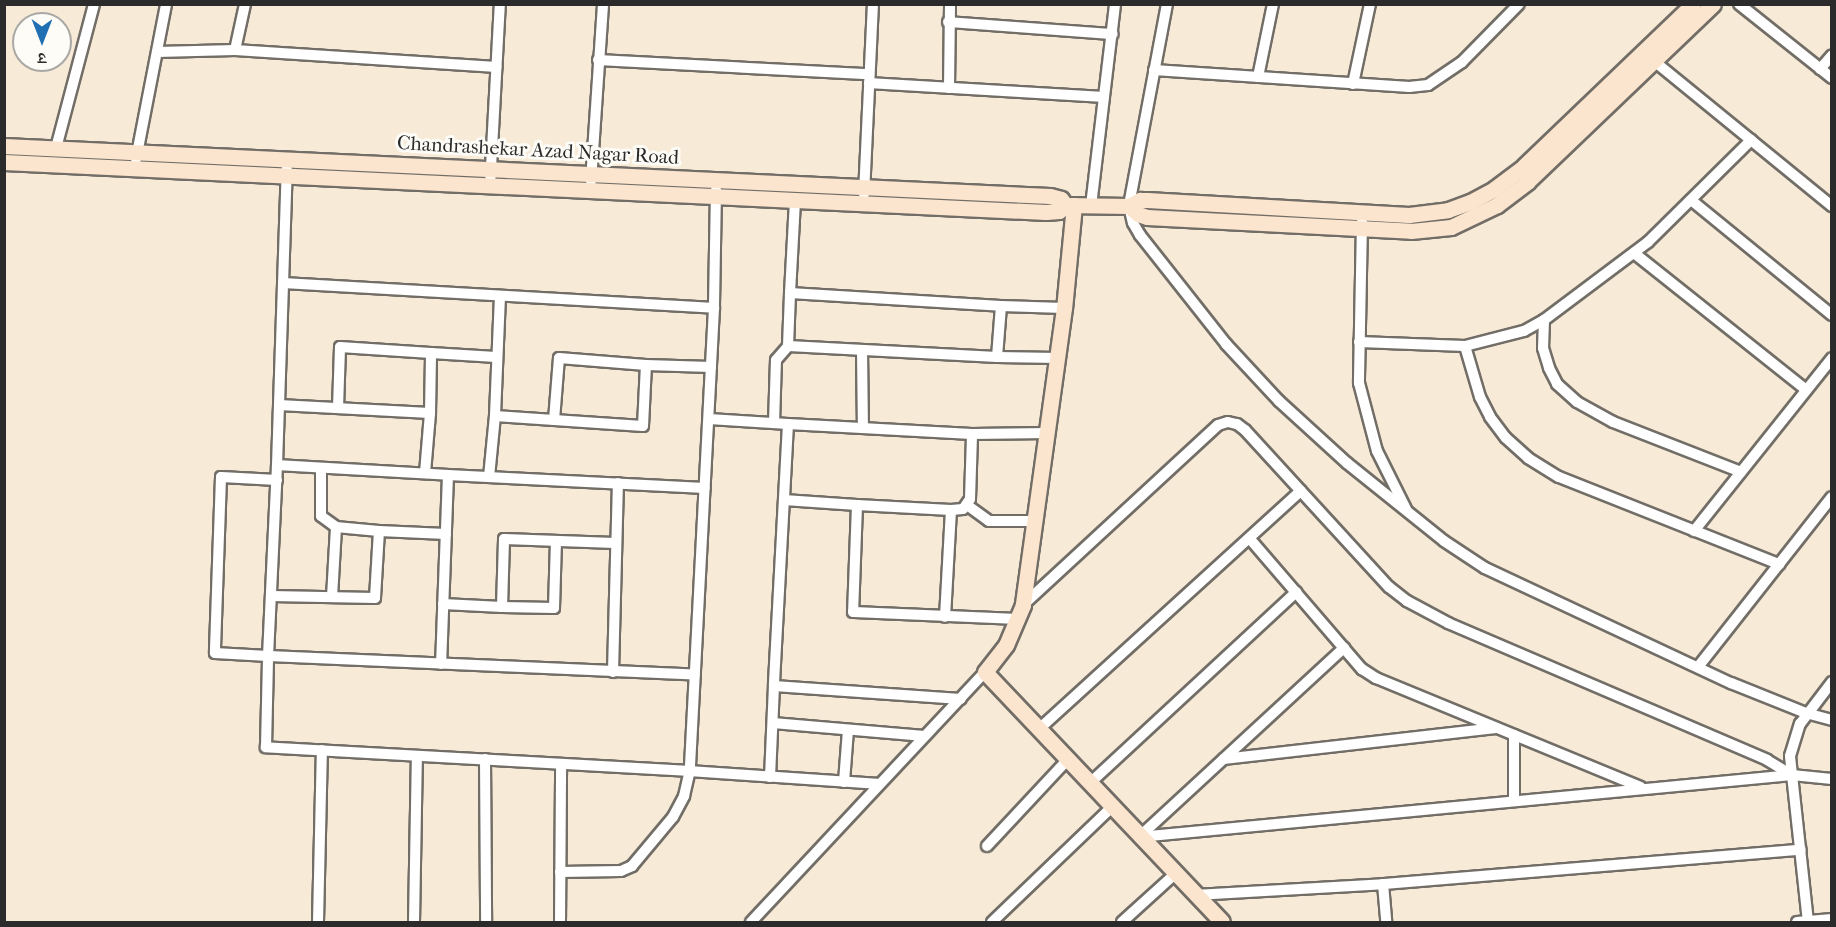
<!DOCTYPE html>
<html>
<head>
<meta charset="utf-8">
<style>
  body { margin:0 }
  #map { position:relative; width:1836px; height:927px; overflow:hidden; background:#f7ead7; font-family:"IM FELL French Canon","Noto Serif Devanagari",serif }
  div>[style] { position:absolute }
  .roads { filter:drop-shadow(2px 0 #726e67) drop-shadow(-2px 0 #726e67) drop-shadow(0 2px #726e67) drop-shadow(0 -2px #726e67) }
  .street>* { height:10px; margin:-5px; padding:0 5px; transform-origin:5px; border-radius:5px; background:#fff }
  .secondary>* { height:15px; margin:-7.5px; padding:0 7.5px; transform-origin:7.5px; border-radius:7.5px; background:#fce5cf }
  span { translate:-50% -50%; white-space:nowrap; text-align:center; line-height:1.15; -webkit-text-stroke:6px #fdfcf7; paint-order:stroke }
  .street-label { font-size:20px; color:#2b2b2b }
  .frame { position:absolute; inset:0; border:6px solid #2b2b2b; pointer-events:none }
  .north { position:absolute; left:12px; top:12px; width:60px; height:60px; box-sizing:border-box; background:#fdfcf7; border:2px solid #a9a8a5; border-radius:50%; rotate:180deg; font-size:16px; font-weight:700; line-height:24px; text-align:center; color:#2b2b2b }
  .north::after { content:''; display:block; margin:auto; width:21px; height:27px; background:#1f6fb2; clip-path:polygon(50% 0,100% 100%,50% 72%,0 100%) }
</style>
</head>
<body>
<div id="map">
  <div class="roads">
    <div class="street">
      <div style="left:1167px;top:4px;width:206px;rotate:100.7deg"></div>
      <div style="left:1129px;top:206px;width:17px;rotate:77deg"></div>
      <div style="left:1133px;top:223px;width:14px;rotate:60deg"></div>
      <div style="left:1140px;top:235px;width:139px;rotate:51.7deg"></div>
      <div style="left:1226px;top:344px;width:78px;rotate:47.1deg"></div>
      <div style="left:1279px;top:401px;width:92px;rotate:42.4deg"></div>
      <div style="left:1347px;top:463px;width:124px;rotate:38.8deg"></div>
      <div style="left:1444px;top:541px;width:49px;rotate:33.4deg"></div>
      <div style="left:1485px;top:568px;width:272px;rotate:25.1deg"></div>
      <div style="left:1731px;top:683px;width:81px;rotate:21.8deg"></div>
      <div style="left:1806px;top:713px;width:27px;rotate:15deg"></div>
      <div style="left:1739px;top:4px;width:119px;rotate:38.5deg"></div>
      <div style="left:948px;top:22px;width:165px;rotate:4.2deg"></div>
      <div style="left:235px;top:50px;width:47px;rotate:-77.7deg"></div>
      <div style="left:157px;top:52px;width:78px;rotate:-1.5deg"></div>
      <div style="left:235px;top:50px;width:262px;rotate:3.7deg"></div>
      <div style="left:598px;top:60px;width:271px;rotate:3deg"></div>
      <div style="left:1654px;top:61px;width:230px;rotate:39.2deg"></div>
      <div style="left:1820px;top:69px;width:18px;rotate:-49deg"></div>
      <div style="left:1154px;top:70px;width:256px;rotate:3.8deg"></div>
      <div style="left:1409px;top:87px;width:19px;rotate:-6deg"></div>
      <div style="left:1428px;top:85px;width:41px;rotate:-34.1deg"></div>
      <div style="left:1462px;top:62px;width:81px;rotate:-45.5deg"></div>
      <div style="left:1258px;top:77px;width:75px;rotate:-78.4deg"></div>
      <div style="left:869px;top:83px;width:235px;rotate:3.4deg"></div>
      <div style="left:1353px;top:84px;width:82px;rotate:-78deg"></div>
      <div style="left:949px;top:88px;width:84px;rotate:-89.3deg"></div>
      <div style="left:56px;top:148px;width:149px;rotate:-75.2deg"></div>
      <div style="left:136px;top:159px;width:158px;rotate:-79deg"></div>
      <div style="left:591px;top:181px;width:177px;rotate:-86.1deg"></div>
      <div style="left:490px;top:186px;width:182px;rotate:-86.9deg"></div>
      <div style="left:716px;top:190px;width:118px;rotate:91deg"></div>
      <div style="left:714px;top:308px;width:464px;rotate:93deg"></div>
      <div style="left:690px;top:771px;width:189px;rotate:3.9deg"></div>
      <div style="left:864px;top:194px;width:190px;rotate:-87.3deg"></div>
      <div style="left:1691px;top:200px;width:182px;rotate:39.2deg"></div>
      <div style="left:1091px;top:206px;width:203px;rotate:-83.2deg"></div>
      <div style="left:1362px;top:222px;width:161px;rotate:91.1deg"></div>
      <div style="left:1359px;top:383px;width:70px;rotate:75.2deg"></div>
      <div style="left:1377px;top:451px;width:65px;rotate:63.4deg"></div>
      <div style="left:1634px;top:253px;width:220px;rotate:38.5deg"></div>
      <div style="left:283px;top:283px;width:432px;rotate:3.3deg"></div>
      <div style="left:790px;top:293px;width:211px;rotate:3.5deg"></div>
      <div style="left:1001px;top:306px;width:51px;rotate:94.5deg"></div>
      <div style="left:997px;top:357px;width:209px;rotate:-177deg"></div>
      <div style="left:788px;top:346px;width:53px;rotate:-87.8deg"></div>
      <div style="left:790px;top:293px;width:93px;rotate:-86.9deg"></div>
      <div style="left:500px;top:296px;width:120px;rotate:92.4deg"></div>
      <div style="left:495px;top:416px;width:148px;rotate:3.9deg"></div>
      <div style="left:643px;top:426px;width:61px;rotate:-87.2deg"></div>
      <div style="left:646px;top:365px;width:65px;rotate:1.8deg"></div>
      <div style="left:1001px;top:306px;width:63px;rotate:1.8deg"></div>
      <div style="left:1544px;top:320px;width:28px;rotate:92deg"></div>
      <div style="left:1543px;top:348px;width:21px;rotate:73deg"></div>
      <div style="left:1549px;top:368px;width:18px;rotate:63deg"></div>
      <div style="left:1557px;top:384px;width:27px;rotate:42deg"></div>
      <div style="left:1577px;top:402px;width:41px;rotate:29.1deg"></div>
      <div style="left:1613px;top:422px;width:137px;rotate:21.3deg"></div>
      <div style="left:1359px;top:342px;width:106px;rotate:2.2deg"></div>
      <div style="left:1465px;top:346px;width:61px;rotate:-14.3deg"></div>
      <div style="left:1524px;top:331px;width:23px;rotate:-29deg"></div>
      <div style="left:1544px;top:320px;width:130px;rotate:-36.9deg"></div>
      <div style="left:1648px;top:242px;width:145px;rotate:-44.7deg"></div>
      <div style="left:1465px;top:346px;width:53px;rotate:73.6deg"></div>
      <div style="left:1480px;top:397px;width:22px;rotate:63deg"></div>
      <div style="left:1490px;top:417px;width:26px;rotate:53deg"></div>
      <div style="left:1506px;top:438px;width:30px;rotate:42deg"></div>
      <div style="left:1528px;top:458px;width:36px;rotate:32deg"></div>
      <div style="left:1559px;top:477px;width:237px;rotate:21.6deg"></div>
      <div style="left:862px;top:350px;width:78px;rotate:89.3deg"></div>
      <div style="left:997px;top:357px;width:61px;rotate:0.9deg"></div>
      <div style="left:279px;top:405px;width:151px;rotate:3deg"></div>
      <div style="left:430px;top:413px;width:60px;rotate:-89deg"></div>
      <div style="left:431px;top:353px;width:65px;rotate:3.5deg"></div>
      <div style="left:338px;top:408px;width:61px;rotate:-88.1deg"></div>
      <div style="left:340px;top:347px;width:91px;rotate:3.8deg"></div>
      <div style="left:709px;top:419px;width:79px;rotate:3.6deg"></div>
      <div style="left:788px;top:424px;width:262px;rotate:93.1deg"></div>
      <div style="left:774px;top:686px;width:187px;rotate:4deg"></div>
      <div style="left:554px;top:420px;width:62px;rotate:-85.4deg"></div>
      <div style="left:559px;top:358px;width:87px;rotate:4.6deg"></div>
      <div style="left:774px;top:423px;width:63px;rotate:-88.2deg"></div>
      <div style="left:776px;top:360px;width:18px;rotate:-49deg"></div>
      <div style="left:788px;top:424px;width:184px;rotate:3.1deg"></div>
      <div style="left:972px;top:434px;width:76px;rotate:-0.8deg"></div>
      <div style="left:277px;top:465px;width:296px;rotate:-88.1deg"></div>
      <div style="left:321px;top:468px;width:48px;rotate:90deg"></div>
      <div style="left:321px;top:516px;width:19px;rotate:36deg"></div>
      <div style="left:425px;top:473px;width:60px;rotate:-85.2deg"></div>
      <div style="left:448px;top:475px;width:257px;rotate:2.9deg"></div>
      <div style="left:489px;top:477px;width:61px;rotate:-84.4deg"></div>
      <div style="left:277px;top:480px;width:56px;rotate:-176.9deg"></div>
      <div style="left:221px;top:477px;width:176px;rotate:92deg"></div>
      <div style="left:215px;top:653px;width:53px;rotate:3.2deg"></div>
      <div style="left:268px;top:656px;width:191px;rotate:-87.3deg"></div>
      <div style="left:277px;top:465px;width:171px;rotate:3.3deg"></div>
      <div style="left:448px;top:475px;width:189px;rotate:92.1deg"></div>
      <div style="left:784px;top:500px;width:73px;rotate:3.9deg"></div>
      <div style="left:857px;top:505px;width:107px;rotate:92.1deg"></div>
      <div style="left:853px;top:612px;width:166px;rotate:2.4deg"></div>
      <div style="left:857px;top:505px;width:94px;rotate:3deg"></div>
      <div style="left:951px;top:510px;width:107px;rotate:93.2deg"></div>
      <div style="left:967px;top:505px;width:27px;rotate:36deg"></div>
      <div style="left:989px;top:521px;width:48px"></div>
      <div style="left:951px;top:510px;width:12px;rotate:-5deg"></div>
      <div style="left:963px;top:509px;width:12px;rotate:-55deg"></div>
      <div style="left:970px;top:499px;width:65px;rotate:-88.2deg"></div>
      <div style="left:1694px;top:531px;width:221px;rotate:-51.4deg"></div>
      <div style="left:1250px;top:539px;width:172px;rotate:49.3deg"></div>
      <div style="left:1362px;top:669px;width:17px;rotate:33deg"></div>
      <div style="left:1376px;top:678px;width:286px;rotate:22.4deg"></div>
      <div style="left:271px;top:596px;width:104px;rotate:1.1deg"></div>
      <div style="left:375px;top:598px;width:67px;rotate:-86.6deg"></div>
      <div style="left:379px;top:531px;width:67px;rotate:2.6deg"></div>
      <div style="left:332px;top:597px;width:70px;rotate:-86.7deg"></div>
      <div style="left:336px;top:527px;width:43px;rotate:5.3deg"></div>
      <div style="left:443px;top:604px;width:59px;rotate:2.9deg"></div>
      <div style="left:502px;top:607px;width:68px;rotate:-88.3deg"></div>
      <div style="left:504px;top:539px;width:111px;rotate:2.1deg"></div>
      <div style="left:1023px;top:605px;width:265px;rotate:-42.7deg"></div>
      <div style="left:1218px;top:425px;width:10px;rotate:-17deg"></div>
      <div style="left:1228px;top:422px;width:9px;rotate:13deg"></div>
      <div style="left:1237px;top:424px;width:10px;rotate:37deg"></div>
      <div style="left:1245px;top:430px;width:213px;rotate:47.5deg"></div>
      <div style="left:1389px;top:587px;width:23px;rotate:38deg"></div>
      <div style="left:1407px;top:601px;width:47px;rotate:28.2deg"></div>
      <div style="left:1448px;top:623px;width:347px;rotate:23.2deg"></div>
      <div style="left:1767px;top:760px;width:29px;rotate:31deg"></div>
      <div style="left:502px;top:607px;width:52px;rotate:1.1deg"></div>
      <div style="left:554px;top:608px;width:67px;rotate:-88.3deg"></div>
      <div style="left:1698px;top:667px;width:216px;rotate:-51.8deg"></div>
      <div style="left:613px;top:672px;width:189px;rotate:-88.5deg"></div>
      <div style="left:773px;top:723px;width:152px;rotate:4.9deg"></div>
      <div style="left:1039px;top:729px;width:354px;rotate:-42.3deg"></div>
      <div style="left:1514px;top:735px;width:66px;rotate:90deg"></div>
      <div style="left:485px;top:759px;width:163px;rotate:89.6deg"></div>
      <div style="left:1224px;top:759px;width:273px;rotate:-6.5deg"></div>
      <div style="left:770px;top:777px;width:91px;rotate:-87.5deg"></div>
      <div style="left:844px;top:782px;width:52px;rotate:-85.6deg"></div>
      <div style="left:1090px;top:783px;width:281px;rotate:-42.8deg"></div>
      <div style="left:1139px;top:837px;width:656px;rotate:-5.42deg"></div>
      <div style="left:1792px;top:775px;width:40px;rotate:5.7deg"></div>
      <div style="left:1139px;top:837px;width:279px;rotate:-42.7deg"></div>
      <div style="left:987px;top:846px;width:119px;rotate:-47deg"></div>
      <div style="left:560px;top:872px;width:61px;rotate:-0.9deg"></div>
      <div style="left:621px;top:871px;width:12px;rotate:-24deg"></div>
      <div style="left:632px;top:866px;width:64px;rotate:-50.1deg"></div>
      <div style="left:673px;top:817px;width:24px;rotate:-62deg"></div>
      <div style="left:684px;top:796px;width:26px;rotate:-77deg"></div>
      <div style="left:690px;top:771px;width:425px;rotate:-176.8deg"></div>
      <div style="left:266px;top:747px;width:91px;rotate:-88.7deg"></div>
      <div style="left:268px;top:656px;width:427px;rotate:2.5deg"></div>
      <div style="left:1383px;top:884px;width:38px;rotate:85deg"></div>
      <div style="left:1195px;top:895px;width:188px;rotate:-3.3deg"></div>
      <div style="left:1383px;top:884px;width:419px;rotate:-4.7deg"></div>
      <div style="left:318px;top:922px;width:172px;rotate:-88.7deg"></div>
      <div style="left:414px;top:922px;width:166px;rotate:-89deg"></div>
      <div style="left:560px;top:922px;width:158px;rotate:-89.6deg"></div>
      <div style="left:751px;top:922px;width:342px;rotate:-46.9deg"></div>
      <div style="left:992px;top:922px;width:166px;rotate:-43.8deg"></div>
      <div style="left:1122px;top:922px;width:72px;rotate:-42.2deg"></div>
      <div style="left:1797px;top:922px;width:35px;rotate:-5deg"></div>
      <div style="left:1808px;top:922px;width:167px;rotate:-96.2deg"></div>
      <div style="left:1790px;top:756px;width:34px;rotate:-73deg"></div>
      <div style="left:1800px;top:724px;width:53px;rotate:-52.7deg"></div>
    </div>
    <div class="secondary">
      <div style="left:4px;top:146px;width:1047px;rotate:2.74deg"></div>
      <div style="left:1050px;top:196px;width:11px;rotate:15deg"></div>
      <div style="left:1061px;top:199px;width:7px;rotate:56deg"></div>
      <div style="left:4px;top:162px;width:1043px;rotate:2.75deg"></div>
      <div style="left:1046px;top:212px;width:13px;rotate:-4deg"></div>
      <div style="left:1059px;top:211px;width:8px;rotate:-45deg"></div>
      <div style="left:1065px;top:205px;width:64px;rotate:0.9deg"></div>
      <div style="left:1074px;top:205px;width:103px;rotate:95.5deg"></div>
      <div style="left:1064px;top:308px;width:300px;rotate:97.9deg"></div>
      <div style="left:1023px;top:605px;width:43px;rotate:113deg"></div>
      <div style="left:1006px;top:645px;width:34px;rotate:128deg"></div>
      <div style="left:985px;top:672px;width:344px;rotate:46.5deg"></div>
      <div style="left:1129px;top:206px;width:12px;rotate:42deg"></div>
      <div style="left:1138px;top:214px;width:9px;rotate:18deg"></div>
      <div style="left:1147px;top:217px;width:264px;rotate:3deg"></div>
      <div style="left:1411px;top:231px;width:40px;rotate:-5.7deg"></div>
      <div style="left:1451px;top:227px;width:51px;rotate:-25.6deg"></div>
      <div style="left:1497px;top:205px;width:38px;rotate:-37deg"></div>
      <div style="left:1527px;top:182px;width:257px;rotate:-43.7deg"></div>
      <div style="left:1129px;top:206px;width:13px;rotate:-29deg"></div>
      <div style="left:1140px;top:200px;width:7px"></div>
      <div style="left:1147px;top:200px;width:262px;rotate:3.3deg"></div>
      <div style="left:1409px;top:215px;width:39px;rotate:-7deg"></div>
      <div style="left:1448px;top:210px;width:23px;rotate:-20deg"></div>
      <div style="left:1470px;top:202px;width:27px;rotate:-28deg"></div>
      <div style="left:1494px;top:189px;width:38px;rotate:-37deg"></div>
      <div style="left:1524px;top:166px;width:234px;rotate:-43.8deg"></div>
    </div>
  </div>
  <div class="street-label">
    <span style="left:538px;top:150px;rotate:3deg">Chandrashekar Azad Nagar Road</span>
  </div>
  <div class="frame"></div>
  <div class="north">उ</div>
</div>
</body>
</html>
